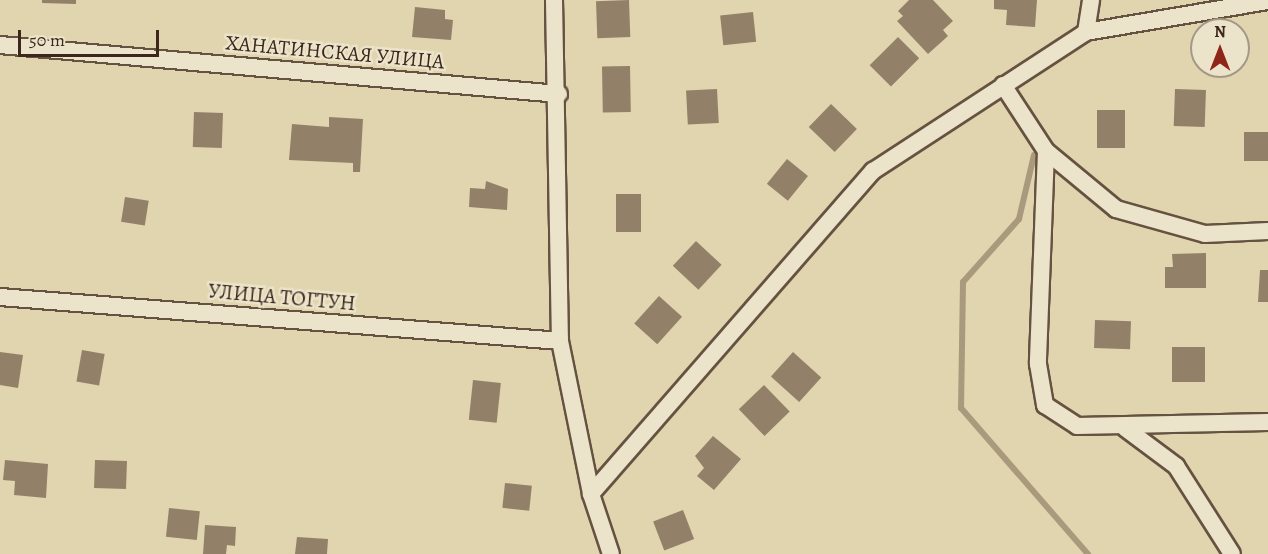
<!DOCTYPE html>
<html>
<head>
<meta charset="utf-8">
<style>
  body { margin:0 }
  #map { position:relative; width:1268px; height:554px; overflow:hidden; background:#e0d5ae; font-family:Alegreya,serif }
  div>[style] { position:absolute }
  .stream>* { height:6px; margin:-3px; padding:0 3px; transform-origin:3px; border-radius:3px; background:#a99a7d }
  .building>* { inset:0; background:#928168; transform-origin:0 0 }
  .roads { filter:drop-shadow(2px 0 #665241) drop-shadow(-2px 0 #665241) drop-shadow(0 2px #665241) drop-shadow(0 -2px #665241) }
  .street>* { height:16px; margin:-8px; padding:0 8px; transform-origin:8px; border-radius:8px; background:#ebe4ca }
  span { translate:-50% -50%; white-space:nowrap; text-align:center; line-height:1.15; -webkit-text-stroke:5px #ebe4ca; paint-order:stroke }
  .street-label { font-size:21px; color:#3d271d }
  .north { position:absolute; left:1190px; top:18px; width:60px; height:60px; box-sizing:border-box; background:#ebe4ca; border:2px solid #a59885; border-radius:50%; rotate:0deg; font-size:16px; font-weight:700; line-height:24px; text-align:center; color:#3d271d }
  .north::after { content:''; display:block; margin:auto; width:21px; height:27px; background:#8f2418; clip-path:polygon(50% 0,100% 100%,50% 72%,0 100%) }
  .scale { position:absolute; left:18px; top:30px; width:141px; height:27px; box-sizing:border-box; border:3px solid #3d271d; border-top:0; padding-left:8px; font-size:18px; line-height:21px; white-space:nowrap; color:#3d271d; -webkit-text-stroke:4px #ebe4ca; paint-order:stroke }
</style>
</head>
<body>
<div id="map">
  <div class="stream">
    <div style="left:1034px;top:155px;width:66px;rotate:103.2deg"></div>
    <div style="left:1019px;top:219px;width:84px;rotate:131.6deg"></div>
    <div style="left:963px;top:282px;width:126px;rotate:90.9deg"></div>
    <div style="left:961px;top:408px;width:194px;rotate:49deg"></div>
  </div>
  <div class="building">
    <div style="clip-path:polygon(42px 0,76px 0,76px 4px,42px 3px)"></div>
    <div style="left:629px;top:0;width:37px;height:33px;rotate:88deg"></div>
    <div style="clip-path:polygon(909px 0,933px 0,953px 21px,943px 30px,948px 36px,928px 54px,897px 21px,903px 16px,898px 11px)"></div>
    <div style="clip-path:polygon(994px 0,1037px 0,1035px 27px,1006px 25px,1007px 10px,994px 9px)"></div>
    <div style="clip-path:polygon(415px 7px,445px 10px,445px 19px,453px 20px,451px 40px,412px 37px)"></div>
    <div style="left:753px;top:12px;width:30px;height:33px;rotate:84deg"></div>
    <div style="left:898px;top:37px;width:30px;height:40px;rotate:45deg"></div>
    <div style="left:630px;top:66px;width:46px;height:28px;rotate:89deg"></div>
    <div style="left:717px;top:89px;width:34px;height:31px;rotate:87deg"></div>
    <div style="left:1175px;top:89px;width:31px;height:37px;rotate:2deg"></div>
    <div style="left:831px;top:104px;width:36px;height:32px;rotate:44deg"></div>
    <div style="left:1097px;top:110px;width:28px;height:38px"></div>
    <div style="left:194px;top:112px;width:29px;height:35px;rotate:2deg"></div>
    <div style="clip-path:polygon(329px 117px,363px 119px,360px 172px,353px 172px,353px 163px,289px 160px,292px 124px,329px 127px)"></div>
    <div style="left:1244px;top:132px;width:24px;height:29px"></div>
    <div style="left:787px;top:159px;width:27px;height:32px;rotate:39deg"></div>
    <div style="clip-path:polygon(486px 181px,508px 189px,507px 210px,469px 207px,470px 188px,485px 189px)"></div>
    <div style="left:616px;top:194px;width:25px;height:38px"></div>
    <div style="left:125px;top:197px;width:24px;height:25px;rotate:9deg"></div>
    <div style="left:696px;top:241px;width:35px;height:34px;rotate:43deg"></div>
    <div style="clip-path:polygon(1206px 253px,1206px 288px,1165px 288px,1165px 267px,1173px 267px,1172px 254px)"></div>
    <div style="clip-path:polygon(1260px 270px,1268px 270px,1268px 302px,1258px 302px)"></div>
    <div style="left:659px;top:296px;width:31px;height:37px;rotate:42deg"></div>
    <div style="left:1095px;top:320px;width:36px;height:28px;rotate:2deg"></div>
    <div style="left:1172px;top:347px;width:33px;height:35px"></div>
    <div style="left:82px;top:350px;width:23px;height:32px;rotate:10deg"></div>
    <div style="clip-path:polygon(0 352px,23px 355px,18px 388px,0 385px)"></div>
    <div style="left:793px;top:352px;width:38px;height:33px;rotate:42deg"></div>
    <div style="left:473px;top:380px;width:28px;height:40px;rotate:6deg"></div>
    <div style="left:764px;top:385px;width:37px;height:35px;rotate:46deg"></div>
    <div style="clip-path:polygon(713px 436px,741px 459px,714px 490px,697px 476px,704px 468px,695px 456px)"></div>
    <div style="clip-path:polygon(5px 460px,48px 464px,46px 498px,14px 495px,15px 481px,3px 480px)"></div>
    <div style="left:95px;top:460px;width:32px;height:28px;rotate:2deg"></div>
    <div style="left:505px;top:483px;width:27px;height:25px;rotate:6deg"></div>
    <div style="left:169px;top:508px;width:31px;height:29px;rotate:6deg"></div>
    <div style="left:683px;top:510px;width:31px;height:32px;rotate:69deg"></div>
    <div style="clip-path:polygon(205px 525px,236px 527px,235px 546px,227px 545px,226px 554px,203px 554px)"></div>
    <div style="clip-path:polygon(297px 537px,328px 539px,327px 554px,295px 554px)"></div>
  </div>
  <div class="roads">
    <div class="street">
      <div style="left:554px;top:0;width:341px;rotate:89deg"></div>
      <div style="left:560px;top:341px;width:156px;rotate:78.5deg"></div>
      <div style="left:591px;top:494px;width:63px;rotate:71.6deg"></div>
      <div style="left:1086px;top:32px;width:32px;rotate:-81deg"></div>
      <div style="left:0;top:45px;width:561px;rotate:5.01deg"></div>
      <div style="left:1003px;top:85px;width:79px;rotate:56.9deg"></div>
      <div style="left:1046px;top:151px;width:91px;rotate:39.6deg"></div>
      <div style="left:1116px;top:209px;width:92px;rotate:15.7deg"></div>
      <div style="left:1205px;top:234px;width:63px;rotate:-2.7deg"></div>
      <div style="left:1046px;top:151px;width:213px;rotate:92.2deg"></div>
      <div style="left:1038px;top:364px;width:42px;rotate:80.3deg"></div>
      <div style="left:1045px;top:405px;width:38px;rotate:33deg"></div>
      <div style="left:1077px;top:426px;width:191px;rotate:-1.2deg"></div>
      <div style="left:0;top:297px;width:562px;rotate:4.49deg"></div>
      <div style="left:1125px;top:428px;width:64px;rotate:36.7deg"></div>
      <div style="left:1176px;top:466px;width:104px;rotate:57.5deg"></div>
      <div style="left:591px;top:494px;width:429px;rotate:-48.9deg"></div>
      <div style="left:873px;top:171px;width:254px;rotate:-33.1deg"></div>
      <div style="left:1086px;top:32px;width:185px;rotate:-9.7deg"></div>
    </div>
  </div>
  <div class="street-label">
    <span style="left:335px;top:52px;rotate:5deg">ХАНАТИНСКАЯ УЛИЦА</span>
    <span style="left:282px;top:297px;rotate:5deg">УЛИЦА ТОГТУН</span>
  </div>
  <div class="north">N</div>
  <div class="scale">50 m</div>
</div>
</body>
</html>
